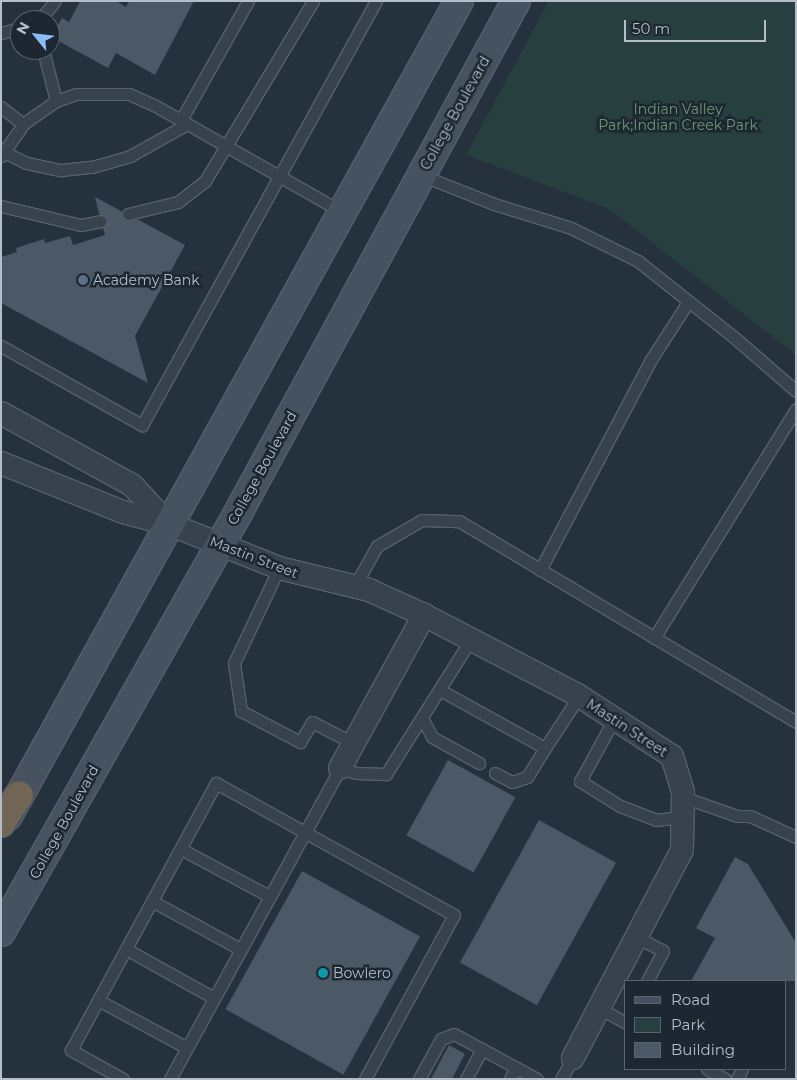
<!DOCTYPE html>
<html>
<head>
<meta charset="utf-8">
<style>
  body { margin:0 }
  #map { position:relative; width:797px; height:1080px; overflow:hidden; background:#25313d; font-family:Montserrat,sans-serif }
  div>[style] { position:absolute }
  .green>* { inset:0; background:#283f3f }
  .building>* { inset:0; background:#4b5866; transform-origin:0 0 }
  .roads { filter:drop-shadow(1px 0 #56606b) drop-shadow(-1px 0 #56606b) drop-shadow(0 1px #56606b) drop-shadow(0 -1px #56606b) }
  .lane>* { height:11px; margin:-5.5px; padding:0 5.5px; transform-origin:5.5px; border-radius:5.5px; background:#38424d }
  .street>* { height:22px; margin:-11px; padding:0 11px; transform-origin:11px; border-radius:11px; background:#38424d }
  .secondary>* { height:28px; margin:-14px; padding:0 14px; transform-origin:14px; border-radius:14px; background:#475260 }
  .highway>* { height:28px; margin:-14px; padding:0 14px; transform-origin:14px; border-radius:14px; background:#736556 }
  .dots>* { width:14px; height:14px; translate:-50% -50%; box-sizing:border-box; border:2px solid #1d2732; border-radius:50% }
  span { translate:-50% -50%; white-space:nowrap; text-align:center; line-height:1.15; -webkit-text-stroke:5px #1d2732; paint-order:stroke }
  .park-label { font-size:14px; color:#6c9973 }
  .street-label { font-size:14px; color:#b4bdc8 }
  .poi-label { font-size:14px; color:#b4bdc8 }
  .left { translate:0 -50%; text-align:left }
  .frame { position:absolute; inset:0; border:2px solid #b4bdc8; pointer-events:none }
  .legend { position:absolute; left:624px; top:980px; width:162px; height:90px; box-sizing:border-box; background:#1d2732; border:1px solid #59636e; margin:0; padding:6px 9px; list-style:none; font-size:15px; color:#b4bdc8 }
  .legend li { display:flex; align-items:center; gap:10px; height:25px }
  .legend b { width:25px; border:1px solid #59636e }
  .north { position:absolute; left:10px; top:10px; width:50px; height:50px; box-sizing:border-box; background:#1d2732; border:1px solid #59636e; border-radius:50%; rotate:299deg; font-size:14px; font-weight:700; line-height:20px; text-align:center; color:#b4bdc8 }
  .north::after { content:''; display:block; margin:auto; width:18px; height:22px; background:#8dbcf5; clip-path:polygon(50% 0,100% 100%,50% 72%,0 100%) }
  .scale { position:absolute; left:624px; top:20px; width:142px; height:22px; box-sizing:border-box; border:2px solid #b4bdc8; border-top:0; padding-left:6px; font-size:15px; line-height:18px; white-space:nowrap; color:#b4bdc8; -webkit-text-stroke:4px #1d2732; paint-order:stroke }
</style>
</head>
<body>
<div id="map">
  <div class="green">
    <div style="clip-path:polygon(549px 1px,796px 1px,796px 355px,609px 209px,466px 155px)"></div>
  </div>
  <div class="building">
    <div style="clip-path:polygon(80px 1px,116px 1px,126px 7px,129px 1px,194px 1px,155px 75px,116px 53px,108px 68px,51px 37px,62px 18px,69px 22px)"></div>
    <div style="clip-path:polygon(95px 197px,121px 211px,125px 221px,137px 219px,185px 245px,135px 336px,148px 383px,1px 303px,1px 257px,17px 252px,16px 248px,44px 239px,45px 243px,70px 236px,73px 245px,105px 235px,103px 228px,108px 219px,99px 214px)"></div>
    <div style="left:448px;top:760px;width:77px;height:86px;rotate:29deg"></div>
    <div style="left:539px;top:820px;width:88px;height:163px;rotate:29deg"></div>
    <div style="clip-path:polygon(735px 857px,748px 864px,796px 943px,796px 981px,691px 981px,715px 938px,696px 928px)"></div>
    <div style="left:302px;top:871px;width:135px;height:158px;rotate:29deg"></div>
    <div style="clip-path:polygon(449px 1045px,465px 1054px,452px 1079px,431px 1079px)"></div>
  </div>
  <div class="roads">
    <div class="lane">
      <div style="left:40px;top:20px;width:24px;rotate:-52deg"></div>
      <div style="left:1px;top:33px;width:20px;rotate:-15deg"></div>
      <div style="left:43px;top:50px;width:53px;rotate:75.7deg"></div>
      <div style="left:1px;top:107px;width:28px;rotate:38deg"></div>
      <div style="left:181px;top:120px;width:137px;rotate:-60.6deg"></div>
      <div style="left:4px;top:152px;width:25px;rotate:26deg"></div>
      <div style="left:27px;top:163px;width:35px;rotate:12deg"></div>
      <div style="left:61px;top:170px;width:31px;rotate:-6deg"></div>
      <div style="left:92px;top:167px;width:40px;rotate:-16deg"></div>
      <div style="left:130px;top:156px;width:65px;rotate:-29.3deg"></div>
      <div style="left:1px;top:156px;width:39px;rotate:-55deg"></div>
      <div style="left:23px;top:124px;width:40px;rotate:-34.9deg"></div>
      <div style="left:56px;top:101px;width:21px;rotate:-19deg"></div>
      <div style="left:76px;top:94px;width:53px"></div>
      <div style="left:129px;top:94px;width:27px;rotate:24deg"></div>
      <div style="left:154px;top:105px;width:216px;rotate:29.6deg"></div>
      <div style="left:421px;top:175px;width:79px;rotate:21.7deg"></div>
      <div style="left:494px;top:204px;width:81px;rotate:17.3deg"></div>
      <div style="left:571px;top:228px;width:75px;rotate:26.2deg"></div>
      <div style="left:638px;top:261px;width:125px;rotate:38.5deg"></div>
      <div style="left:736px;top:339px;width:79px;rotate:40.9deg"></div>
      <div style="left:1px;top:206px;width:82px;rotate:13.4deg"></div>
      <div style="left:81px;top:225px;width:20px;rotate:-11deg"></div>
      <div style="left:128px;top:214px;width:51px;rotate:-13.5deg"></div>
      <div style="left:178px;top:202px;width:34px;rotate:-38deg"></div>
      <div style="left:205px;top:181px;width:210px;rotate:-59deg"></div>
      <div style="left:1px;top:346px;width:162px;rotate:29.3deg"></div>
      <div style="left:142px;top:425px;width:484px;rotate:-61.1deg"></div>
      <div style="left:279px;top:568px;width:105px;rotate:115.3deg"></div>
      <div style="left:234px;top:663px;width:49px;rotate:81.7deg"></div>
      <div style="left:241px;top:711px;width:67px;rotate:27.7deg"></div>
      <div style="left:300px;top:742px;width:23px;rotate:-59deg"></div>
      <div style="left:312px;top:722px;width:46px;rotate:27.1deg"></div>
      <div style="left:540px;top:570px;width:236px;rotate:-62.2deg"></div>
      <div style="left:650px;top:361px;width:70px;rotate:-57.2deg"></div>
      <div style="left:354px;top:587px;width:47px;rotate:-60.7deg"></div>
      <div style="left:377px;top:546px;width:52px;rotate:-30deg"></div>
      <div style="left:422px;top:520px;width:37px;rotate:2deg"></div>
      <div style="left:459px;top:521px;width:392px;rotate:30.8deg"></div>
      <div style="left:654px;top:638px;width:269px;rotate:-58.2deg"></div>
      <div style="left:440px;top:690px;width:120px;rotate:28.9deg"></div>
      <div style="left:545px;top:748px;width:62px;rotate:-56.8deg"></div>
      <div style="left:422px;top:718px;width:21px;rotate:62deg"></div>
      <div style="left:432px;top:737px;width:54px;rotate:29deg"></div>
      <div style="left:614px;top:719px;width:71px;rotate:118.7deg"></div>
      <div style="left:580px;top:781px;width:47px;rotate:32deg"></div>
      <div style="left:620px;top:806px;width:39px;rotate:21deg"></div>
      <div style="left:656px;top:820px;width:26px;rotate:-7deg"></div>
      <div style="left:495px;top:773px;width:19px;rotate:28deg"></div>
      <div style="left:512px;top:782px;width:16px;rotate:-18deg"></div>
      <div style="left:527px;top:777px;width:34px;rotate:-58deg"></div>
      <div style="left:683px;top:797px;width:57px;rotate:19.4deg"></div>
      <div style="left:737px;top:816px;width:13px"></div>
      <div style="left:750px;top:816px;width:51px;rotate:24.5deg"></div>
      <div style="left:181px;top:849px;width:100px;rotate:28.1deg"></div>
      <div style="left:152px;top:901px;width:100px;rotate:28.6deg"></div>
      <div style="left:636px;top:937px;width:30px;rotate:27deg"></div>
      <div style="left:663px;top:951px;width:34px;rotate:118deg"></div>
      <div style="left:126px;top:949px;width:101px;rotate:29.1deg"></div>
      <div style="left:98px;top:1000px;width:101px;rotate:28.3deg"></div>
      <div style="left:599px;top:1008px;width:31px;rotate:29deg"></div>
      <div style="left:707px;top:1069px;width:21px;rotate:29deg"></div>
      <div style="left:123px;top:1079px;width:60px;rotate:-150.9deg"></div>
      <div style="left:71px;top:1050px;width:304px;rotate:-61.5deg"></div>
      <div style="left:216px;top:783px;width:272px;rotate:29deg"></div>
      <div style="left:454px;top:915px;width:187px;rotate:118.5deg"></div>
      <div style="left:170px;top:1079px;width:354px;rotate:-61.3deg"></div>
      <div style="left:340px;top:768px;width:17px;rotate:17deg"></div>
      <div style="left:356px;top:773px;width:30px;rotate:2deg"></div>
      <div style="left:386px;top:774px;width:160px;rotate:-57.8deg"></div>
      <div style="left:419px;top:1079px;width:46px;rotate:-61.2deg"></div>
      <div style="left:441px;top:1039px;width:14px;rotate:-21deg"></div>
      <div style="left:454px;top:1034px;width:94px;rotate:28.5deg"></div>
      <div style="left:466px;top:1079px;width:34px;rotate:-62deg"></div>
      <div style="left:510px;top:1079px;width:13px;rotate:-63deg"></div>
      <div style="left:561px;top:1079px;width:24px;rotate:-60deg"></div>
      <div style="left:737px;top:1079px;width:11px;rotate:-63deg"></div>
    </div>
    <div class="street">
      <div style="left:1px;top:413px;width:149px;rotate:28.8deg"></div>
      <div style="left:132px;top:485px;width:53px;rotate:47.3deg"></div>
      <div style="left:1px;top:463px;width:131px;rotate:21.9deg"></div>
      <div style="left:123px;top:512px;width:48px;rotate:14.6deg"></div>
      <div style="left:169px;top:524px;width:118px;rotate:21.8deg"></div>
      <div style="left:279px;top:568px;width:93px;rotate:13.7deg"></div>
      <div style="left:369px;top:590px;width:60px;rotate:24.4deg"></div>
      <div style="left:424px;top:615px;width:171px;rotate:27.5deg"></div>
      <div style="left:576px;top:694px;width:114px;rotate:32.9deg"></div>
      <div style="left:672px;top:756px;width:38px;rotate:73deg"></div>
      <div style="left:683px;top:792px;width:58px;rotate:91deg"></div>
      <div style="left:682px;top:850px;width:235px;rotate:117.7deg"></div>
      <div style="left:340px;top:768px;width:175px;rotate:-61.2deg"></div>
    </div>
    <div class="secondary">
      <div style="left:8px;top:816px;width:931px;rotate:-61.04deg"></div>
      <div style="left:1px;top:932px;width:486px;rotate:-60.5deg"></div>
      <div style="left:240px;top:509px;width:578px;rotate:-61.48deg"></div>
    </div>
    <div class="highway">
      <div style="left:1px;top:823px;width:33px;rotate:-57deg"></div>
    </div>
  </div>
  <div class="dots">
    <div style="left:83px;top:280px;background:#5c6f8a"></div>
    <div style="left:323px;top:973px;background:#0f9aa8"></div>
  </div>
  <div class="park-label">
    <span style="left:678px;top:117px">Indian Valley<br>Park;Indian Creek Park</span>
  </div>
  <div class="street-label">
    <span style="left:455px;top:113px;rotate:-61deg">College Boulevard</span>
    <span style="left:262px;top:468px;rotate:-61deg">College Boulevard</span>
    <span style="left:254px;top:557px;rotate:21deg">Mastin Street</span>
    <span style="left:627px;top:728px;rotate:33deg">Mastin Street</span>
    <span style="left:64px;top:822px;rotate:-61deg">College Boulevard</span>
  </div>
  <div class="poi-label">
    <span class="left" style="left:93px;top:280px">Academy Bank</span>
    <span class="left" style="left:333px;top:973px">Bowlero</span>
  </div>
  <div class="frame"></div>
  <ul class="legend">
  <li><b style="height:6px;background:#475260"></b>Road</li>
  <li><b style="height:14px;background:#283f3f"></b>Park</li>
  <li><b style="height:14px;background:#4b5866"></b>Building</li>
  </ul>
  <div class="north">N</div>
  <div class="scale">50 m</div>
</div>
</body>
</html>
